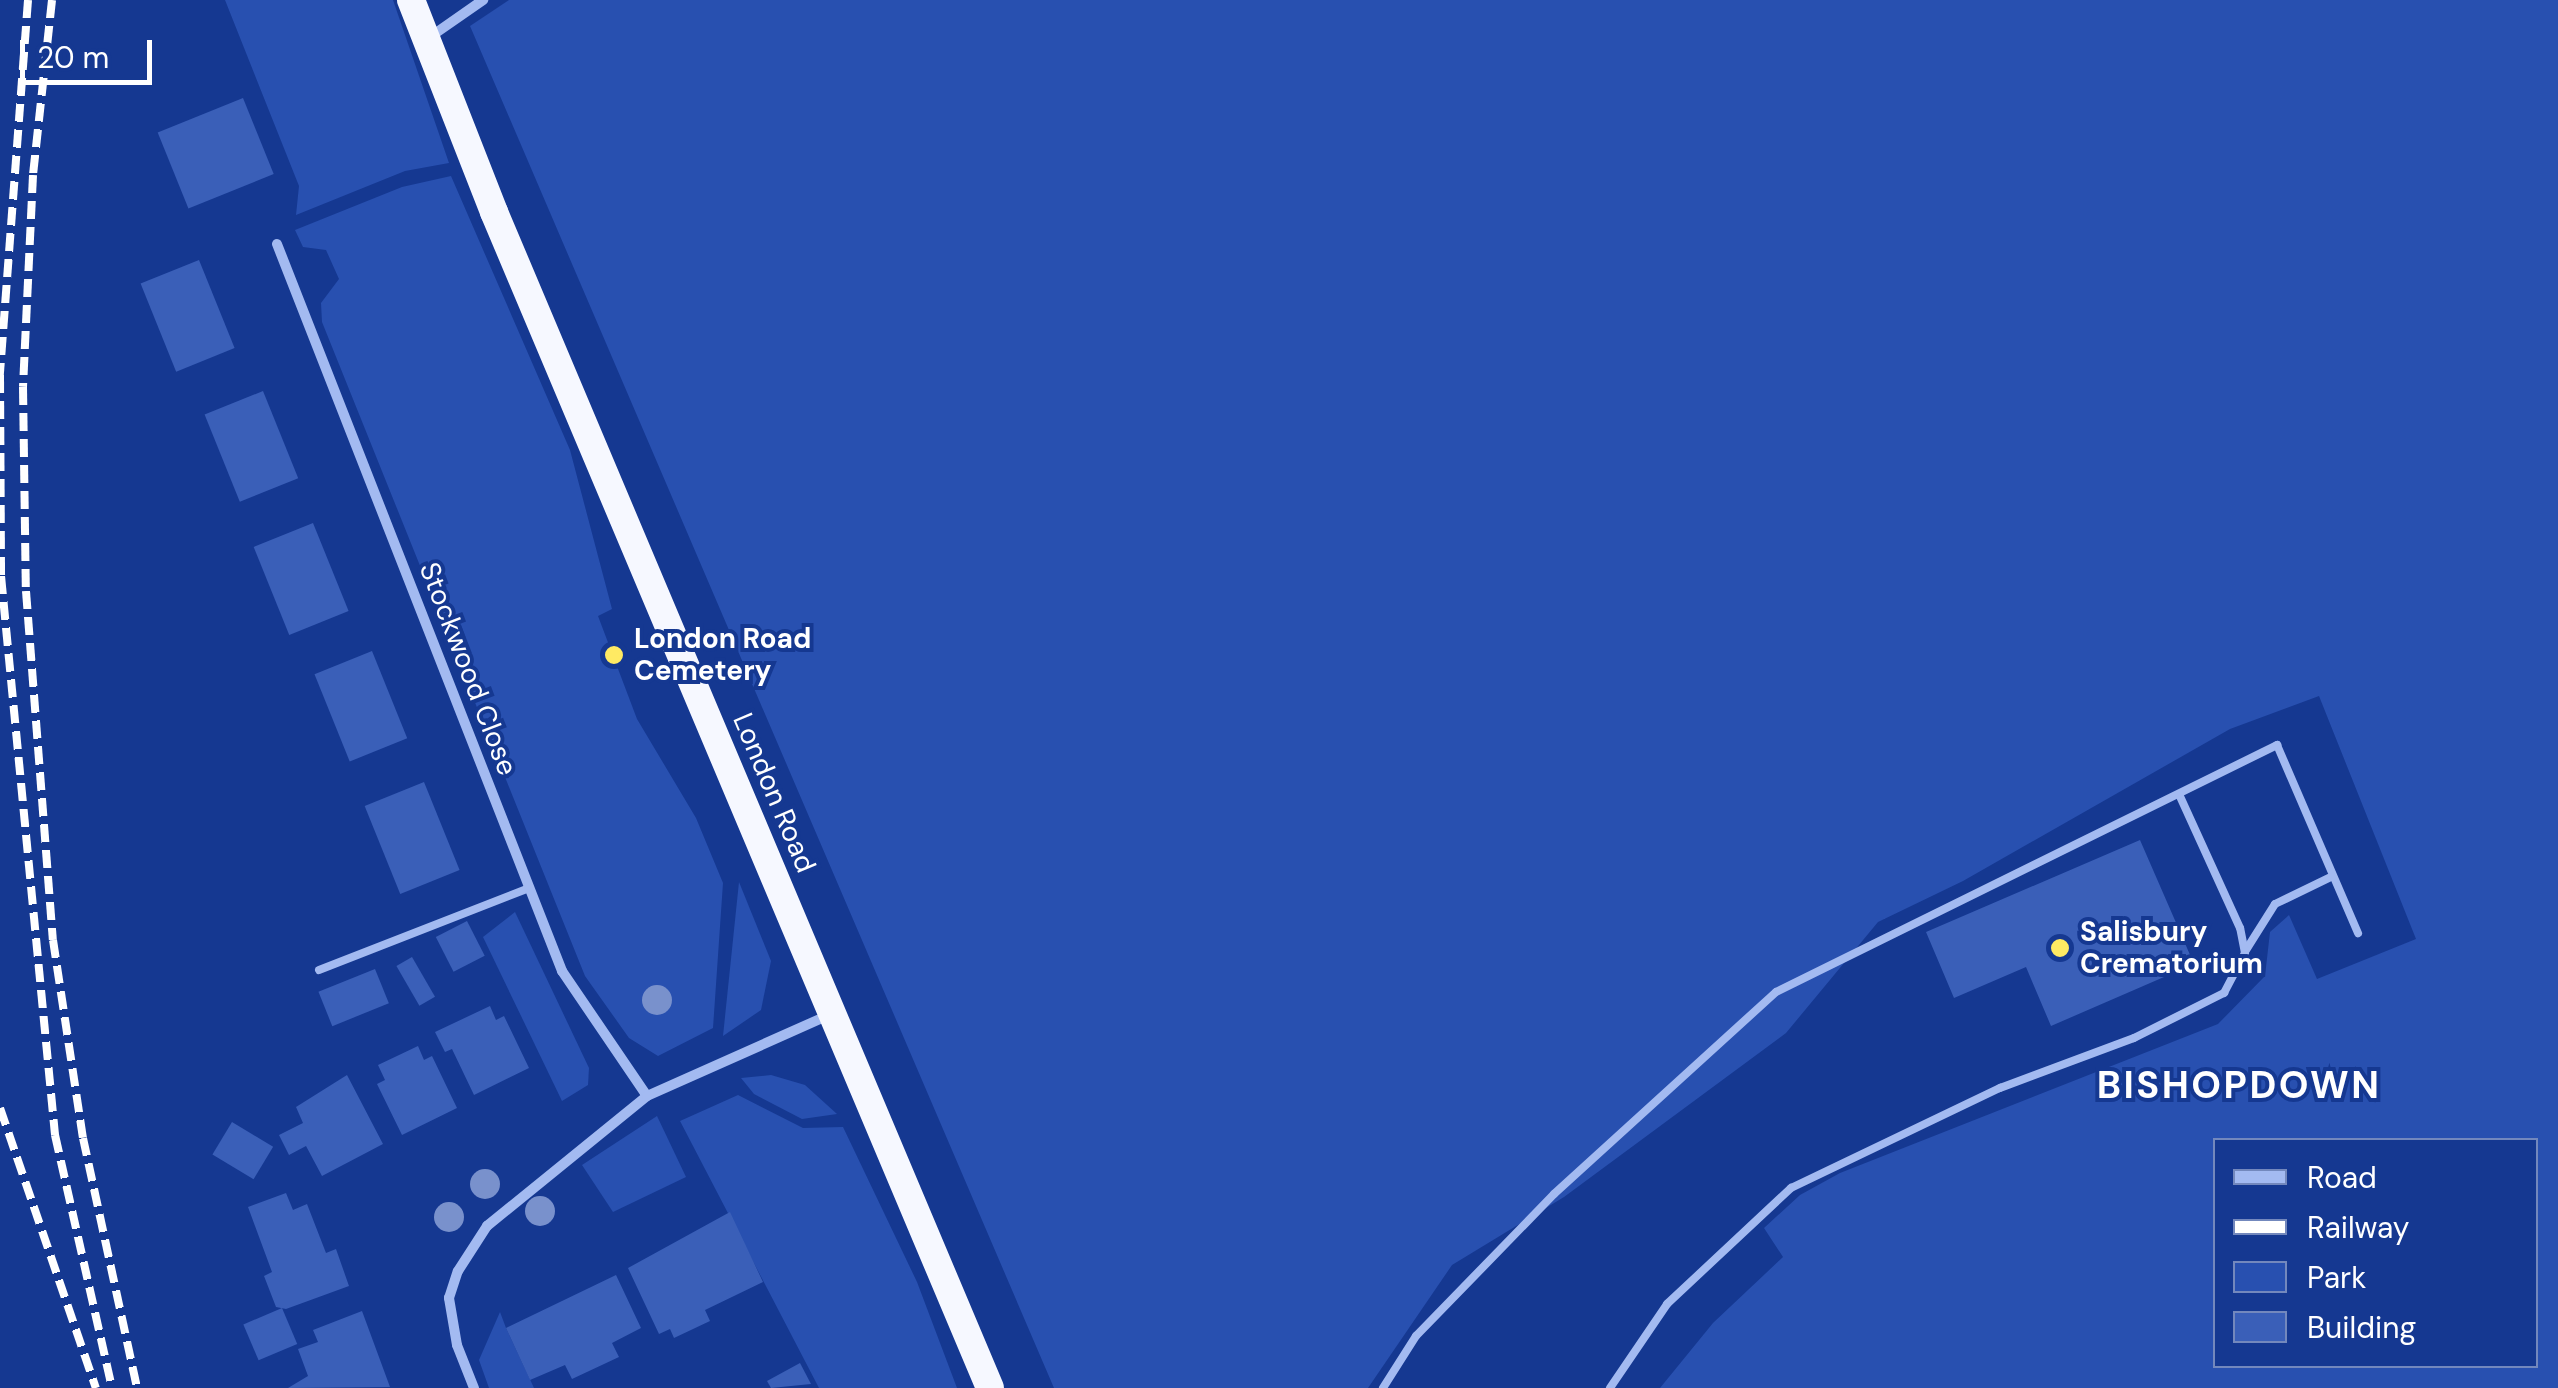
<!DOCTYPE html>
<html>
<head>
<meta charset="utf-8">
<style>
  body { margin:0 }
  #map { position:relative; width:2558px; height:1388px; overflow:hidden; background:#153891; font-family:"DM Sans",sans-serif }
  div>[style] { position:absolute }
  .green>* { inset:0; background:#2850b0 }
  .building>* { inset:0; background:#3a5fb8; transform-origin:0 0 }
  .service>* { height:8px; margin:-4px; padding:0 4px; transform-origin:4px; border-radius:4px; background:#a3baf1 }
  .minor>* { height:10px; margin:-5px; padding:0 5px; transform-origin:5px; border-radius:5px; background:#a3baf1 }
  .trunk>* { height:28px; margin:-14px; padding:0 14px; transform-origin:14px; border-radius:14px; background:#f6f8ff }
  .rail>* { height:8px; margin-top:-4px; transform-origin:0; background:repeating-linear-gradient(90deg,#fff 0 18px,transparent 0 26px) }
  .trees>* { width:30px; height:30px; margin:-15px; border-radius:50%; background:#7991cc }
  .dots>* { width:28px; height:28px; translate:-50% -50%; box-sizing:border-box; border:5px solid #153891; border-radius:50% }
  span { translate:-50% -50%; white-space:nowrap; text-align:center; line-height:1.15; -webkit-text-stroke:8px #153891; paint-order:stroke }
  .poi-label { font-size:28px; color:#fff; font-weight:700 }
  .left { translate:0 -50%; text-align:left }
  .street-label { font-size:28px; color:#fff }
  .district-label { font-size:38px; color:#fff; font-weight:700; letter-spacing:2.5px }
  .legend { position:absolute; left:2213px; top:1138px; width:325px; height:230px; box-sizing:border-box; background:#153891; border:2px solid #7388bd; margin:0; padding:12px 18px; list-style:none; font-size:30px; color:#fff }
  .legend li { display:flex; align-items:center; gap:20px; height:50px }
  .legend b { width:50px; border:2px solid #7388bd }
  .scale { position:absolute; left:20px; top:40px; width:132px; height:45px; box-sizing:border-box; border:5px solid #fff; border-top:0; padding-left:12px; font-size:30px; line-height:35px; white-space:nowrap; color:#fff; -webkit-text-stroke:8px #153891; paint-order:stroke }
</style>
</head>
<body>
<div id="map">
  <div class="green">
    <div style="clip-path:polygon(225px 0,393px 0,449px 163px,405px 171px,296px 215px,299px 186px)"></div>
    <div style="clip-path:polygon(evenodd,509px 0,2558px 0,2558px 1388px,1660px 1388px,1713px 1323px,1783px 1257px,1764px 1228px,1800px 1195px,1840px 1173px,2218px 1024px,2265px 976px,2270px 932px,2289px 915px,2317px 979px,2416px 939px,2319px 696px,2230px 729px,1963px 881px,1878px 922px,1786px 1033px,1564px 1197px,1452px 1265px,1368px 1388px,1054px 1388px,470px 26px,509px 0,2216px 1140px,2536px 1140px,2536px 1366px,2216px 1366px,2216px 1140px)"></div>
    <div style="clip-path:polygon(451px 176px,570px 450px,612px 609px,598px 616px,637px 719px,696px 818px,723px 883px,713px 1028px,658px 1056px,629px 1038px,585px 976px,322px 322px,321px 303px,339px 279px,326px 250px,303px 247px,295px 230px,402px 187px)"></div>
    <div style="clip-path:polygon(739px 882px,771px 961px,761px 1010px,723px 1036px)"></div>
    <div style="clip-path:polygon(515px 912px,589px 1068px,588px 1085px,562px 1101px,483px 937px)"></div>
    <div style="clip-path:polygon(771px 1075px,805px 1085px,837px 1114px,802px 1119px,754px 1094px,741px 1078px)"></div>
    <div style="clip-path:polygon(738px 1095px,803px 1128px,843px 1127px,917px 1282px,957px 1388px,819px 1388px,680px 1121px)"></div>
    <div style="clip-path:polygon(657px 1116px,686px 1177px,613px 1212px,582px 1165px)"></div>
    <div style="clip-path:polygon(500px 1312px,506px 1328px,534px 1388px,489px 1388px,479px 1360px)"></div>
  </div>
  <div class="building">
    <div style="left:243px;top:98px;width:82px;height:92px;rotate:68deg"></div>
    <div style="left:199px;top:260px;width:95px;height:63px;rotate:68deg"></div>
    <div style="left:263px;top:391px;width:94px;height:63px;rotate:68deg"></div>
    <div style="left:313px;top:523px;width:95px;height:64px;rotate:68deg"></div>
    <div style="left:372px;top:651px;width:94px;height:62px;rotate:68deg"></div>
    <div style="left:424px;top:782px;width:95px;height:64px;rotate:68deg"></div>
    <div style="clip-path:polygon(2140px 840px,2194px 964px,2051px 1026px,2026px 967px,1954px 998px,1926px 932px)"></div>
    <div style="left:467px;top:921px;width:39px;height:35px;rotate:63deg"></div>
    <div style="left:412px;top:957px;width:46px;height:18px;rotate:60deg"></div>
    <div style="left:375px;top:969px;width:37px;height:61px;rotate:68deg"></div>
    <div style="clip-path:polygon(490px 1006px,496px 1020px,504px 1016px,529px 1068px,474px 1095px,452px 1049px,445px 1052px,435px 1032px)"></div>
    <div style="clip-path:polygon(418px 1046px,424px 1060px,432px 1056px,457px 1108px,402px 1135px,377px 1084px,385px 1080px,378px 1065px)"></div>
    <div style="clip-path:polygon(347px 1075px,383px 1144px,322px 1176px,306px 1146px,289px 1155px,279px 1135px,303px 1123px,296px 1107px)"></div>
    <div style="left:232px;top:1122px;width:48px;height:38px;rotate:31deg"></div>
    <div style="clip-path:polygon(286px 1193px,293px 1210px,307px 1204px,326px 1253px,336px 1249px,349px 1286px,286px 1309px,276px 1307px,264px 1276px,272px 1272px,248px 1207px)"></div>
    <div style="clip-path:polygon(730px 1212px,763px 1282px,705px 1310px,710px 1321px,674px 1338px,670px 1329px,659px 1334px,628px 1268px)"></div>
    <div style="clip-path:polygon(616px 1275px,641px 1328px,612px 1343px,619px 1357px,572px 1379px,565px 1365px,530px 1380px,506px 1328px)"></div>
    <div style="left:282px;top:1308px;width:39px;height:42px;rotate:67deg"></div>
    <div style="clip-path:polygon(362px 1311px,390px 1387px,288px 1388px,308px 1376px,298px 1349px,318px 1342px,313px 1330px)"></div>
    <div style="clip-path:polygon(800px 1363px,811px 1384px,771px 1388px,767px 1381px)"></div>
  </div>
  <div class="service">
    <div style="left:2246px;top:950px;width:54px;rotate:-57.8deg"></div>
    <div style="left:2275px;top:904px;width:64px;rotate:-25.8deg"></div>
    <div style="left:319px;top:970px;width:225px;rotate:-21.3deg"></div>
    <div style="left:1383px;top:1388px;width:62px;rotate:-57.6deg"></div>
    <div style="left:1416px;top:1336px;width:198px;rotate:-45.8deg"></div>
    <div style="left:1554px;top:1194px;width:300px;rotate:-42.3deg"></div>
    <div style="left:1776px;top:992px;width:559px;rotate:-26.24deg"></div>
    <div style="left:2277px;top:745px;width:205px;rotate:66.7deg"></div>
    <div style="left:1610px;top:1388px;width:102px;rotate:-55.8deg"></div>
    <div style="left:1667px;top:1304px;width:170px;rotate:-43.1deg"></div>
    <div style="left:1791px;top:1188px;width:232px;rotate:-25.6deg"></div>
    <div style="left:2000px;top:1088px;width:143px;rotate:-20.5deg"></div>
    <div style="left:2134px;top:1038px;width:101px;rotate:-26.6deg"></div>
    <div style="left:2224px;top:993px;width:45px;rotate:-62.3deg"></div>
    <div style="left:2245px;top:953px;width:25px;rotate:-101deg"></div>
    <div style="left:2240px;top:928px;width:147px;rotate:-114.5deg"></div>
  </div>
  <div class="minor">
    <div style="left:430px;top:37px;width:65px;rotate:-34.9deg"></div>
    <div style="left:277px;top:244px;width:781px;rotate:68.59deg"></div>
    <div style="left:562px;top:971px;width:151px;rotate:55.8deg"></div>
    <div style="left:474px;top:1388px;width:46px;rotate:-111.6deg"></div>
    <div style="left:457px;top:1345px;width:48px;rotate:-99.7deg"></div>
    <div style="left:449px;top:1298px;width:28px;rotate:-72deg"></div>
    <div style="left:458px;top:1271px;width:54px;rotate:-57.2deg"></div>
    <div style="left:487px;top:1226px;width:206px;rotate:-39.1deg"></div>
    <div style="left:647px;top:1096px;width:201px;rotate:-24deg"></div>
  </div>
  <div class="trunk">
    <div style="left:411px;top:0;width:228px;rotate:68.6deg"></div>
    <div style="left:494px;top:212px;width:1276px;rotate:67.13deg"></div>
  </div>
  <div class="rail">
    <div style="left:28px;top:0;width:376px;rotate:94.3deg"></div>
    <div style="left:0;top:375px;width:201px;rotate:89.7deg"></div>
    <div style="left:1px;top:576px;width:562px;rotate:84.48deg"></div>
    <div style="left:55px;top:1135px;width:259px;rotate:77.3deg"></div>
    <div style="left:52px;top:0;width:176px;rotate:96.2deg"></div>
    <div style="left:33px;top:175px;width:212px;rotate:92.7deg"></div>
    <div style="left:23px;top:387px;width:204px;rotate:89.2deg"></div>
    <div style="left:26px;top:591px;width:350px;rotate:85.6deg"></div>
    <div style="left:53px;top:940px;width:200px;rotate:81.4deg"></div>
    <div style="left:83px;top:1138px;width:256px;rotate:77.8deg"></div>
    <div style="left:0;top:1108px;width:296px;rotate:71.1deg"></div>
  </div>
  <div class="trees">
    <div style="left:657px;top:1000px"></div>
    <div style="left:485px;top:1184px"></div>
    <div style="left:540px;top:1211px"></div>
    <div style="left:449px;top:1217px"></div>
  </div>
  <div class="dots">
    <div style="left:614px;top:655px;background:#ffea63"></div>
    <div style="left:2060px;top:948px;background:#ffea63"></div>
  </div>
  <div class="poi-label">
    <span class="left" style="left:634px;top:655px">London Road<br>Cemetery</span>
    <span class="left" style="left:2080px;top:948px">Salisbury<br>Crematorium</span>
  </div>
  <div class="street-label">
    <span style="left:468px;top:669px;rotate:69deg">Stockwood Close</span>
    <span style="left:774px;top:793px;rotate:67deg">London Road</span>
  </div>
  <div class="district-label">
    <span style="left:2239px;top:1086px">BISHOPDOWN</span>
  </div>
  <ul class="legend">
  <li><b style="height:12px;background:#a3baf1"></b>Road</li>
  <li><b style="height:12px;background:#fff"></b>Railway</li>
  <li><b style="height:28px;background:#2850b0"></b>Park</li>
  <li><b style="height:28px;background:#3a5fb8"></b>Building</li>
  </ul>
  <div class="scale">20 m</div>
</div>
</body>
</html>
